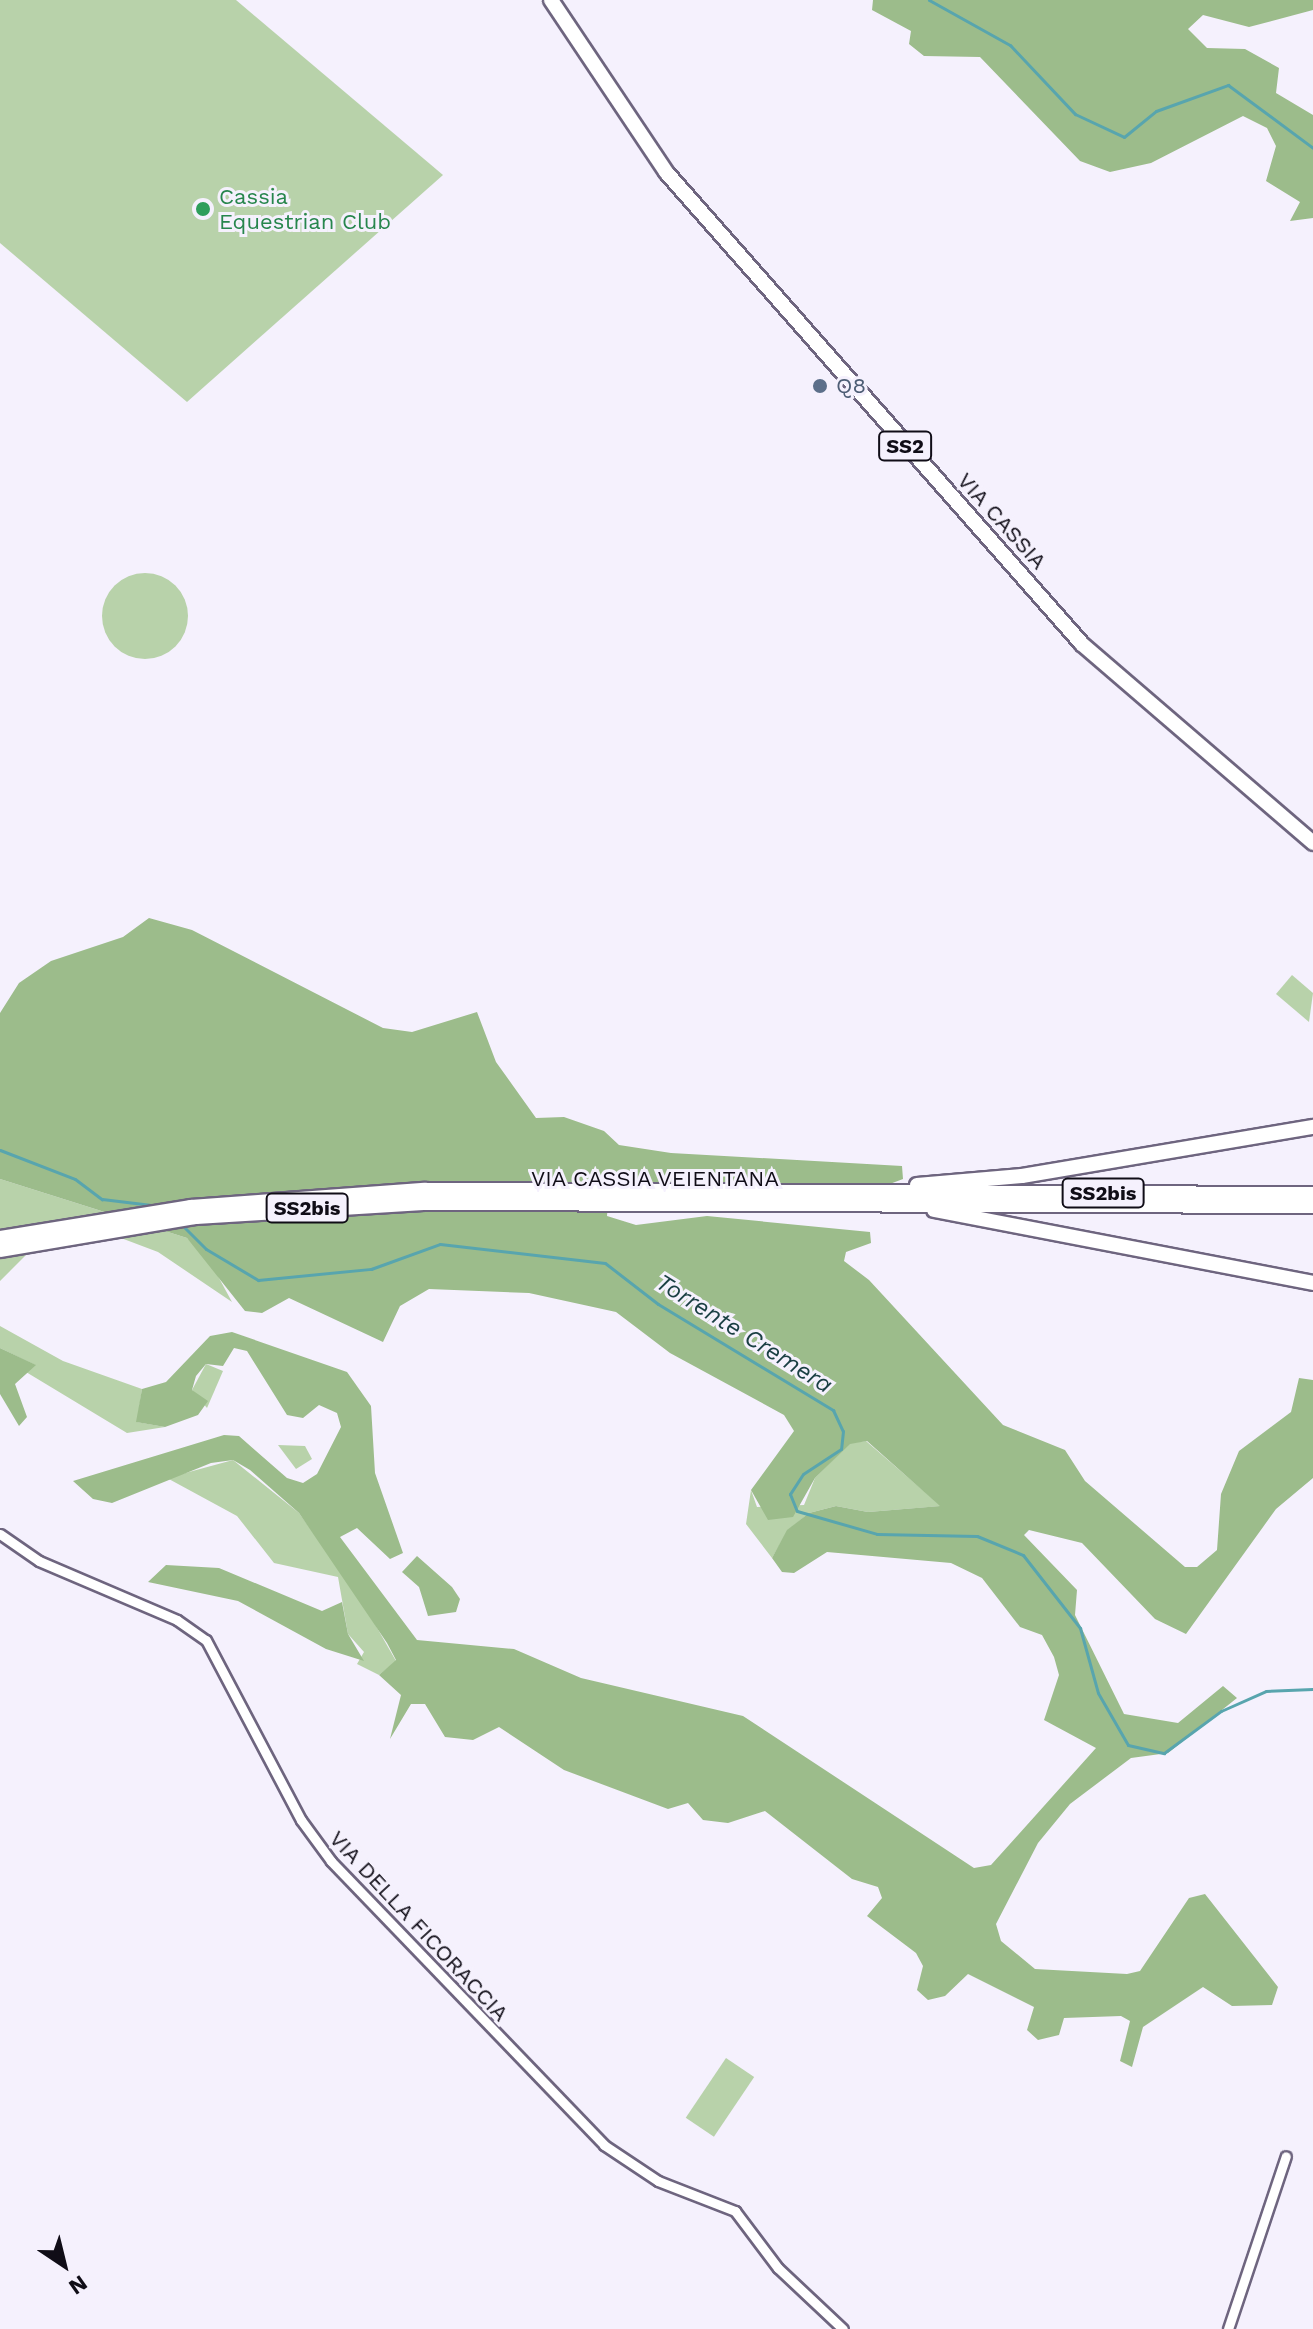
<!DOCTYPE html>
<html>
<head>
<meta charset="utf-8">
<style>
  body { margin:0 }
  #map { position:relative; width:1313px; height:2329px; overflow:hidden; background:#f5f1fd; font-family:"Work Sans",sans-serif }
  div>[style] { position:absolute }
  .green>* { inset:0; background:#b8d2aa; transform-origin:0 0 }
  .round { border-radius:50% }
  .forest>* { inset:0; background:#9cbc8b }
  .stream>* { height:3px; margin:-1.5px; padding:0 1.5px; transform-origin:1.5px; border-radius:1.5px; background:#58a5ae }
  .roads { filter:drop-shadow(2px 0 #6e657f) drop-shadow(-2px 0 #6e657f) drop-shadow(0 2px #6e657f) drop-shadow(0 -2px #6e657f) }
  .minor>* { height:9px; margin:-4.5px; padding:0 4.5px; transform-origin:4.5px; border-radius:4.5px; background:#fff }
  .primary>* { height:14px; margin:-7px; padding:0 7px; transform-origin:7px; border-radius:7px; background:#fff }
  .trunk>* { height:14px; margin:-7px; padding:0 7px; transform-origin:7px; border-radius:7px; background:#fff }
  .dots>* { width:22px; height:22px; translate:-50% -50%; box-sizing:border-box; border:4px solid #f5f1fd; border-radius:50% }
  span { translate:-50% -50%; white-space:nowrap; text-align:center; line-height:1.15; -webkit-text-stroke:6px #f5f1fd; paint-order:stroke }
  .shield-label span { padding:2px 6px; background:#f5f1fd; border:2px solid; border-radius:6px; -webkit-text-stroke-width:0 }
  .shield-label { font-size:20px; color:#100d17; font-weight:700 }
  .leisure-label { font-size:22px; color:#27864d }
  .left { translate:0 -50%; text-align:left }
  .service-label { font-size:22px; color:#4e5e75 }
  .street-label { font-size:22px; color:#100d17 }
  .water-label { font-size:24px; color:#1a3f43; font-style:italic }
  .north { position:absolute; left:24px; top:2225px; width:80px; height:80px; -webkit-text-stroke:6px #f5f1fd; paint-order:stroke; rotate:145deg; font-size:22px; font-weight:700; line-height:32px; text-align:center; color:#100d17 }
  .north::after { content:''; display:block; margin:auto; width:28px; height:36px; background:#100d17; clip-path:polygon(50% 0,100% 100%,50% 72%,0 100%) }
</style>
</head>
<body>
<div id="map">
  <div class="green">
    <div style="clip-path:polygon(0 0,236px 0,443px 175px,187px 402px,0 243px)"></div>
    <div class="round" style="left:102px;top:573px;width:86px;height:86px"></div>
    <div style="clip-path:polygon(1292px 975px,1313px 993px,1309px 1022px,1276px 994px)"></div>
    <div style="clip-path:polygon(0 1179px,187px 1238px,206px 1254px,232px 1302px,158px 1252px,113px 1235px,33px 1248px,0 1281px)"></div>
    <div style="clip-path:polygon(0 1326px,63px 1361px,142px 1389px,137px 1422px,165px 1427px,127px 1433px,26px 1372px,35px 1365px,0 1348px)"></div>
    <div style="clip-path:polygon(206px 1364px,223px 1371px,207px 1408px,192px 1390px)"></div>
    <div style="clip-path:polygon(866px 1441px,941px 1506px,868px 1512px,836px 1506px,809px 1513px,788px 1530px,772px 1558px,746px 1524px,751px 1490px,757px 1507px,804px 1505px,815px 1478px,850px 1443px)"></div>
    <div style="clip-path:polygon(278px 1445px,305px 1446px,312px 1459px,296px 1469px)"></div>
    <div style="clip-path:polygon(233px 1460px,299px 1513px,360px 1598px,396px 1661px,379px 1675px,357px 1664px,364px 1652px,348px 1634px,338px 1577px,274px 1563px,237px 1516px,167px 1478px)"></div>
    <div style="left:726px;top:2058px;width:34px;height:72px;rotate:34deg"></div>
  </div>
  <div class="forest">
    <div style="clip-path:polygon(873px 0,1313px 0,1313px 10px,1249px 27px,1203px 15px,1188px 29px,1207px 48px,1245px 49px,1279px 68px,1276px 93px,1313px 115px,1313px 218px,1290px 221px,1300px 202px,1266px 181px,1276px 146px,1267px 128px,1243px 116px,1151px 163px,1110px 172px,1080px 161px,980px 57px,924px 56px,909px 44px,911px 31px,872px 10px)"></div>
    <div style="clip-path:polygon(149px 918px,192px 930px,383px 1028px,412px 1032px,477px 1012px,496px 1062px,536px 1118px,564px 1117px,604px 1131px,619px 1145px,671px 1153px,902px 1166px,903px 1179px,887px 1185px,617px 1183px,609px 1189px,607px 1216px,636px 1225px,707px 1216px,870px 1232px,871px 1243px,846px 1252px,844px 1261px,869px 1280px,1003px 1425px,1065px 1450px,1085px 1481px,1185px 1567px,1197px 1567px,1217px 1550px,1221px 1494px,1239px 1451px,1291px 1412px,1299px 1378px,1313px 1380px,1313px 1478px,1276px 1509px,1186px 1634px,1155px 1619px,1082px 1543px,1029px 1530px,1024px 1535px,1077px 1590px,1075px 1615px,1124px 1714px,1178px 1723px,1223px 1686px,1237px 1698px,1168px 1753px,1131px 1758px,1070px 1804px,1038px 1843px,996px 1924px,1001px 1941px,1035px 1969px,1127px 1974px,1140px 1971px,1189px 1898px,1205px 1894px,1278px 1987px,1272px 2005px,1232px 2006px,1203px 1987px,1143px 2027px,1132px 2067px,1120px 2061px,1130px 2021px,1121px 2016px,1064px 2018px,1059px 2035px,1038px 2040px,1027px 2030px,1034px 2007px,968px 1974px,945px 1996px,928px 2000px,917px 1990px,923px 1966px,916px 1953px,867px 1916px,882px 1898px,878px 1887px,852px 1879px,765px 1811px,728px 1823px,703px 1820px,688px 1803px,668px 1809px,564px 1770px,499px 1727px,473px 1740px,445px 1737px,425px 1704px,411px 1704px,390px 1739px,401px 1695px,379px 1675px,396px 1660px,387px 1643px,299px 1513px,250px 1470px,233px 1460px,211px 1463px,112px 1503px,93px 1499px,73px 1481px,224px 1435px,239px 1436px,287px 1478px,303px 1483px,317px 1474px,341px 1427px,337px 1413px,319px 1405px,303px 1418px,287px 1415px,247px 1351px,234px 1348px,223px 1366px,206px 1364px,196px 1376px,192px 1390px,208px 1401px,198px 1415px,165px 1427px,136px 1422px,142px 1389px,166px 1382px,210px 1336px,232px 1332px,347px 1372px,371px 1406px,375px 1473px,403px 1553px,390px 1559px,357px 1528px,340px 1537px,417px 1640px,514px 1649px,581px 1678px,743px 1716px,974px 1868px,991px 1865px,1096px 1748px,1044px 1720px,1059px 1675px,1054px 1657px,1042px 1635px,1020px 1627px,982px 1578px,951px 1563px,827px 1552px,794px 1573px,782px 1572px,772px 1558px,787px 1530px,809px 1513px,836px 1506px,868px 1512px,940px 1506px,867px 1441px,850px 1444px,815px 1478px,793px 1517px,768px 1520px,751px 1490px,794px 1431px,784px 1415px,670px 1353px,616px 1312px,529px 1293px,429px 1289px,400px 1306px,383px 1342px,289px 1298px,262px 1313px,245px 1311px,187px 1238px,0 1179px,0 1013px,19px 983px,51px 961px,123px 937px)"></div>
    <div style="clip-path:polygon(0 1348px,36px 1365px,15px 1384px,27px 1417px,19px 1426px,0 1394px)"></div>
    <div style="clip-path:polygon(417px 1556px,452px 1587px,460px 1599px,456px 1612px,428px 1616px,419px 1587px,402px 1572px)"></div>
    <div style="clip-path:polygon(166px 1565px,219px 1568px,322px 1611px,342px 1602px,348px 1634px,364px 1661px,326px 1649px,238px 1601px,148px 1582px)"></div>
  </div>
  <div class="stream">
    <div style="left:929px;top:0;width:93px;rotate:29.1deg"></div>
    <div style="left:1010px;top:45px;width:95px;rotate:46.7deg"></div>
    <div style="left:1075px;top:114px;width:54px;rotate:25.1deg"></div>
    <div style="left:1124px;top:137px;width:41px;rotate:-39.1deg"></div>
    <div style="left:1156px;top:111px;width:77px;rotate:-19.9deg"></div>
    <div style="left:1228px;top:85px;width:106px;rotate:36.5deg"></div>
    <div style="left:0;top:1150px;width:80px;rotate:21.1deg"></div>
    <div style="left:75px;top:1179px;width:34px;rotate:37deg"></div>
    <div style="left:102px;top:1199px;width:58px;rotate:6.9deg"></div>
    <div style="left:181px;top:1224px;width:35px;rotate:45deg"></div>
    <div style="left:206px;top:1249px;width:61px;rotate:30.8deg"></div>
    <div style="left:258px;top:1280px;width:114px;rotate:-5.6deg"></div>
    <div style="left:371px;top:1269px;width:73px;rotate:-19.9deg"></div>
    <div style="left:440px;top:1244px;width:166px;rotate:6.6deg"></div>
    <div style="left:605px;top:1263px;width:67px;rotate:37.7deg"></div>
    <div style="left:658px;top:1304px;width:205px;rotate:31.2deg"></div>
    <div style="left:833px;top:1410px;width:23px;rotate:65deg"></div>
    <div style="left:843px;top:1431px;width:18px;rotate:96deg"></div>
    <div style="left:841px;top:1449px;width:45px;rotate:146.7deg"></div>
    <div style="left:803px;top:1474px;width:24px;rotate:123deg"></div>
    <div style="left:790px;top:1494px;width:18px;rotate:68deg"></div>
    <div style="left:797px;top:1511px;width:83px;rotate:16deg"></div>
    <div style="left:877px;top:1534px;width:100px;rotate:1.1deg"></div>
    <div style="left:977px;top:1536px;width:50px;rotate:22.4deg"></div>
    <div style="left:1023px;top:1555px;width:93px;rotate:52deg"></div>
    <div style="left:1080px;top:1628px;width:67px;rotate:74.5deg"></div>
    <div style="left:1098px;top:1693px;width:60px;rotate:60deg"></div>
    <div style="left:1128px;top:1745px;width:37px;rotate:13deg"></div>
    <div style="left:1164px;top:1753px;width:71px;rotate:-36.4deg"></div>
    <div style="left:1221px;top:1711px;width:49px;rotate:-24deg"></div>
    <div style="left:1266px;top:1691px;width:47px;rotate:-2.4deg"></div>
  </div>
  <div class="roads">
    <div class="minor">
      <div style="left:0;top:1534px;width:47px;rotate:34.7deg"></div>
      <div style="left:39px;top:1561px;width:150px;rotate:23.1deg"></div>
      <div style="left:177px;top:1620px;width:35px;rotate:35deg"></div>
      <div style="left:206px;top:1640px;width:204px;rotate:62.2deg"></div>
      <div style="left:301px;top:1820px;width:51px;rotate:53.8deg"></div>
      <div style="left:331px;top:1861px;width:394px;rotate:46.1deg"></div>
      <div style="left:604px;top:2145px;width:65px;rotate:33.7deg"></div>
      <div style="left:658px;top:2181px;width:83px;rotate:21.3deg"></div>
      <div style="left:735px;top:2211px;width:71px;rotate:53deg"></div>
      <div style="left:778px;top:2268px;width:89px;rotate:43.2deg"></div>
      <div style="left:1228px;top:2329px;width:182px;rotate:-71.5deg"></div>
    </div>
    <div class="primary">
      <div style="left:551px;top:0;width:207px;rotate:56.2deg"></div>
      <div style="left:666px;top:172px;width:629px;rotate:48.61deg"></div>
      <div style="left:1082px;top:644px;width:305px;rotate:40.7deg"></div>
    </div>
    <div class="trunk">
      <div style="left:917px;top:1185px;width:105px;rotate:-4.9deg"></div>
      <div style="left:1022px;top:1176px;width:295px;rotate:-9.6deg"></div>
      <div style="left:934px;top:1210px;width:386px;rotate:10.9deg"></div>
      <div style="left:0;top:1238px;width:193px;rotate:-9.2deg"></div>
      <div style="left:191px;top:1207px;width:234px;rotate:-4.2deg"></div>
      <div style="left:424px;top:1190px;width:889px;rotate:0.26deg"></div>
      <div style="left:0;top:1250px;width:198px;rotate:-9.6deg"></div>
      <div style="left:195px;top:1217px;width:230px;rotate:-3.5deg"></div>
      <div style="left:425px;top:1203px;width:888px;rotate:0.19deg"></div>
    </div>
  </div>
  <div class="dots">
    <div style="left:203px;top:209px;background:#2e9e5b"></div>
    <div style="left:820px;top:386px;background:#5c6f8a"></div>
  </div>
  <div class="shield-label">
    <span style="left:905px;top:446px">SS2</span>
    <span style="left:1103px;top:1193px">SS2bis</span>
    <span style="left:307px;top:1208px">SS2bis</span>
  </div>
  <div class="leisure-label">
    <span class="left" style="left:219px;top:209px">Cassia<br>Equestrian Club</span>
  </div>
  <div class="service-label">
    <span class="left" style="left:836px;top:386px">Q8</span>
  </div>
  <div class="street-label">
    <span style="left:1002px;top:521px;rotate:48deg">VIA CASSIA</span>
    <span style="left:655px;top:1179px">VIA CASSIA VEIENTANA</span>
    <span style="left:419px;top:1926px;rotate:47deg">VIA DELLA FICORACCIA</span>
  </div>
  <div class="water-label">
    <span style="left:744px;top:1334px;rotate:32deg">Torrente Cremera</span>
  </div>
  <div class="north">N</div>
</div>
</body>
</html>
